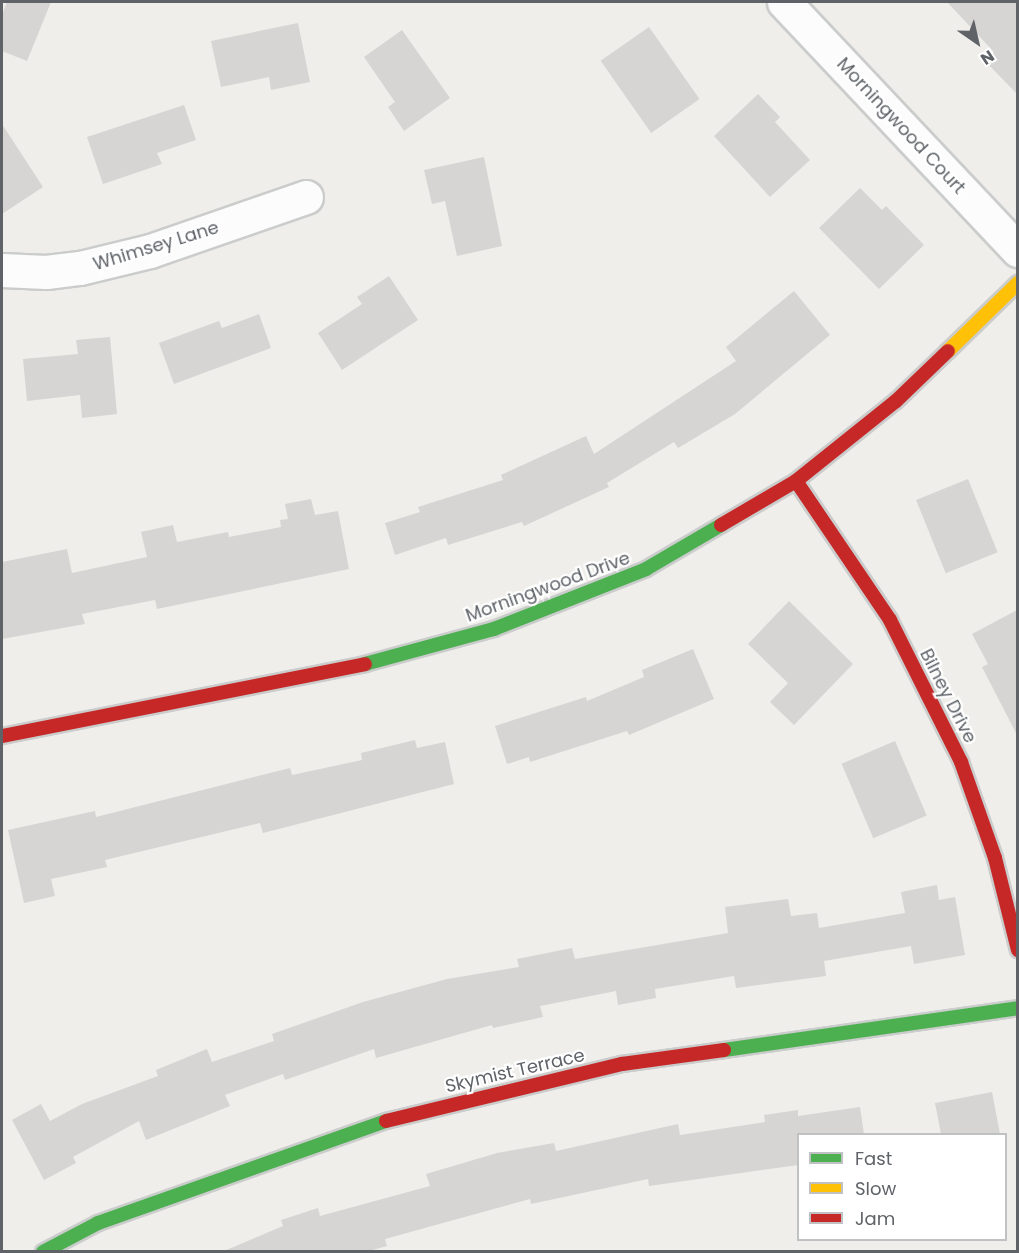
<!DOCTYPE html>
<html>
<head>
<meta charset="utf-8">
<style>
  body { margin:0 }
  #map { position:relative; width:1019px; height:1253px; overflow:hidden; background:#efeeea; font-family:Poppins,sans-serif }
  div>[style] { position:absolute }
  .building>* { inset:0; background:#d6d5d3; transform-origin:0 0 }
  .roads { filter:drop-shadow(2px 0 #cbcccc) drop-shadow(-2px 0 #cbcccc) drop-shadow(0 2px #cbcccc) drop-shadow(0 -2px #cbcccc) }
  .street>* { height:33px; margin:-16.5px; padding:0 16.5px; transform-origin:16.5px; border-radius:16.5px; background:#fdfcfc }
  .fast>* { height:14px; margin:-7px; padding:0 7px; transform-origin:7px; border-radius:7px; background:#4caf50 }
  .slow>* { height:14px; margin:-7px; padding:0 7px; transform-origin:7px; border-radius:7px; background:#ffc107 }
  .jam>* { height:14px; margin:-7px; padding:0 7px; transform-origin:7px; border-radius:7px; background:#c62828 }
  span { translate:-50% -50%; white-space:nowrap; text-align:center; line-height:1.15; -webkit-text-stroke:4.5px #fff; paint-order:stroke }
  .street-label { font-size:18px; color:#5f6368 }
  .frame { position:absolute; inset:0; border:3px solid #5f6368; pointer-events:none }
  .legend { position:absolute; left:797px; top:1133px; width:210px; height:108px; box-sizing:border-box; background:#fff; border:2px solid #bfc1c3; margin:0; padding:8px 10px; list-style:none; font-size:18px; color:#5f6368 }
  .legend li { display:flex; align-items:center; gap:12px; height:30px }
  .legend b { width:30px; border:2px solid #bfc1c3 }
  .north { position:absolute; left:947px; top:12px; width:60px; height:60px; -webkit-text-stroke:4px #fff; paint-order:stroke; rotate:146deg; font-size:16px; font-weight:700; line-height:24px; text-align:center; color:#5f6368 }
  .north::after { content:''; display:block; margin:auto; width:21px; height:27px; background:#5f6368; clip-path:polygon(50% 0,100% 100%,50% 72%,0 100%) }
</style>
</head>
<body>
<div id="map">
  <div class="building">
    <div style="clip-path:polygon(7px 2px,51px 2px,27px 61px,2px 51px,2px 15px)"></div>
    <div style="clip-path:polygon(947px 2px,1017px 2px,1017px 94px,985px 61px,994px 52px)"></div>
    <div style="clip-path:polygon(298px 23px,310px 82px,271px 90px,269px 77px,221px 87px,211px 41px)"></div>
    <div style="left:649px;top:27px;width:88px;height:59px;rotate:55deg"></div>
    <div style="clip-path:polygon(402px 30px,450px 98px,404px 131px,388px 107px,395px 102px,364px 57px)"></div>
    <div style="clip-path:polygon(758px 94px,780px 117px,775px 122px,810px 160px,770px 197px,714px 136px)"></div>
    <div style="clip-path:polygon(184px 105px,196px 140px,157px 153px,162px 164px,103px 184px,87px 137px)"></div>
    <div style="clip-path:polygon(2px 124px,43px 187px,2px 214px)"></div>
    <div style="clip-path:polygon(484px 157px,502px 246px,457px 256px,445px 201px,432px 204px,424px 170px)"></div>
    <div style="clip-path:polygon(860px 188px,882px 210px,886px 206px,924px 245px,879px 289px,819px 228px)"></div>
    <div style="clip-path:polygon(389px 276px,418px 320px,342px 370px,318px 333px,362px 304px,357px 297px)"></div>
    <div style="clip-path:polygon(794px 291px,830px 335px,735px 414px,678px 448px,674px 442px,607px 483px,609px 487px,524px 526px,522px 522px,448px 545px,446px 538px,395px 555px,385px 523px,420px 512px,418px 507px,503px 480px,501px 475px,586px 436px,594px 454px,736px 361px,726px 347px)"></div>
    <div style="clip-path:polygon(259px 314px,271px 348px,174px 384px,159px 343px,219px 321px,222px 328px)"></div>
    <div style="clip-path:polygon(110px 337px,117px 414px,82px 418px,80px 395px,27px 401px,23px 359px,78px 354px,76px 340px)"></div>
    <div style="left:968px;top:479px;width:79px;height:56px;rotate:68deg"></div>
    <div style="clip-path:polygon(311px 499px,315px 515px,338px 511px,349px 569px,157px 609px,155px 600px,82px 614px,85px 624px,2px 639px,2px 562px,67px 549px,72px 573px,147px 557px,141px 532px,173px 525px,177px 542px,228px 532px,229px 537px,281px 527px,280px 520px,288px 519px,285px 504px)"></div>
    <div style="clip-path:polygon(789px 601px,853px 664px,794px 725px,770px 702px,788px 683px,748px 644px)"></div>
    <div style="clip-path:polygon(1017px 610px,1017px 735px,982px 667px,988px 664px,972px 634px)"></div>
    <div style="clip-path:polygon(693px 649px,714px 699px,629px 735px,627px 731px,530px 762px,529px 757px,507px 764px,495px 726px,586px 697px,587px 701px,644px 677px,642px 670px)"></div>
    <div style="clip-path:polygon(415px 740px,417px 748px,445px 742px,454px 784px,263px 833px,260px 823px,105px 860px,107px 867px,51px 879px,55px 896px,24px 903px,8px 830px,95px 811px,96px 817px,290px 768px,292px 775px,362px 760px,361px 753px)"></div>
    <div style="left:895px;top:741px;width:81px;height:58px;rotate:67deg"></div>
    <div style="clip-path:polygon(937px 885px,939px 900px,955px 897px,965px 955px,914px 964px,911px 946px,824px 961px,826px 976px,736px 988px,734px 976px,655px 989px,656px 998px,618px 1005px,616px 991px,540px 1006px,543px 1017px,493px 1028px,492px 1025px,376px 1058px,374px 1049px,285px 1080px,283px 1074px,225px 1095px,230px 1106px,146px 1140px,139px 1121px,73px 1157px,76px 1163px,44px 1180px,12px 1120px,41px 1104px,50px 1121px,82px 1104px,158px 1076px,156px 1070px,207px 1049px,212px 1062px,274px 1041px,272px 1034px,363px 1002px,447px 979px,519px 967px,517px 959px,572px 948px,575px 959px,728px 933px,725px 907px,788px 899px,791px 916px,817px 913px,819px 928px,905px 913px,901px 892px)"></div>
    <div style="clip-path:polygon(992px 1092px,1000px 1134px,941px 1134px,935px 1103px)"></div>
    <div style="clip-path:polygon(860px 1107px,864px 1134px,798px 1134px,798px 1165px,649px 1186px,648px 1179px,531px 1204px,530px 1199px,385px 1239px,387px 1246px,369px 1251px,224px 1251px,283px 1226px,281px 1220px,318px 1208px,320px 1216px,430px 1186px,426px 1174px,497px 1153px,554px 1143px,556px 1151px,678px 1124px,680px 1135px,765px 1122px,764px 1115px,798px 1110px,798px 1116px)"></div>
  </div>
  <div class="roads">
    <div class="street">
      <div style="left:784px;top:2px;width:341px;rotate:46.7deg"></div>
      <div style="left:2px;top:270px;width:44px;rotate:2.6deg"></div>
      <div style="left:46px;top:272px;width:34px;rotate:-7deg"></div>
      <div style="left:80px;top:268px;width:72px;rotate:-13.7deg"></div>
      <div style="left:150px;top:251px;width:165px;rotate:-19.1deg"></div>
    </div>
    <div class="fast">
      <div style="left:365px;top:664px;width:134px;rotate:-15.2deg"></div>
      <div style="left:494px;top:629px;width:163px;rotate:-21.5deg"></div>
      <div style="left:646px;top:569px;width:87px;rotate:-30.4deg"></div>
      <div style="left:724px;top:1050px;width:297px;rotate:-8.1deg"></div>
      <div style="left:43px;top:1252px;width:62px;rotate:-27.8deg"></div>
      <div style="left:98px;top:1223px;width:306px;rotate:-19.5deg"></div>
    </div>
    <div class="slow">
      <div style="left:948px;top:351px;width:98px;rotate:-44.2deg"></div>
    </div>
    <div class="jam">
      <div style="left:796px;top:481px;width:168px;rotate:55.9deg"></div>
      <div style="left:890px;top:620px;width:159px;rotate:63.4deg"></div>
      <div style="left:961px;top:762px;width:102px;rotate:70.5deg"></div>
      <div style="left:995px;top:858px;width:95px;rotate:76deg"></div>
      <div style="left:721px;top:525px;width:87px;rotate:-30.4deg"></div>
      <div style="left:796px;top:481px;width:128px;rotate:-38.7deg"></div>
      <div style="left:896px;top:401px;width:72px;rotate:-43.9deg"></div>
      <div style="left:2px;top:736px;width:370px;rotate:-11.2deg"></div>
      <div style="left:386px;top:1121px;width:243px;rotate:-13.6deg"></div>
      <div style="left:622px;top:1064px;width:103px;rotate:-7.8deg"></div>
    </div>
  </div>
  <div class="street-label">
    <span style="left:901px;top:126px;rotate:47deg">Morningwood Court</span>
    <span style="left:156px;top:246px;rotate:-17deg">Whimsey Lane</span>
    <span style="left:548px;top:587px;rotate:-20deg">Morningwood Drive</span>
    <span style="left:948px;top:696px;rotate:63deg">Bilney Drive</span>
    <span style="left:515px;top:1071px;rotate:-13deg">Skymist Terrace</span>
  </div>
  <div class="frame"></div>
  <ul class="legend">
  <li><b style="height:8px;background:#4caf50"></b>Fast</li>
  <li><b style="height:8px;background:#ffc107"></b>Slow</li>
  <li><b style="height:8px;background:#c62828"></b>Jam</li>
  </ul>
  <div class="north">N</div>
</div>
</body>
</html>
